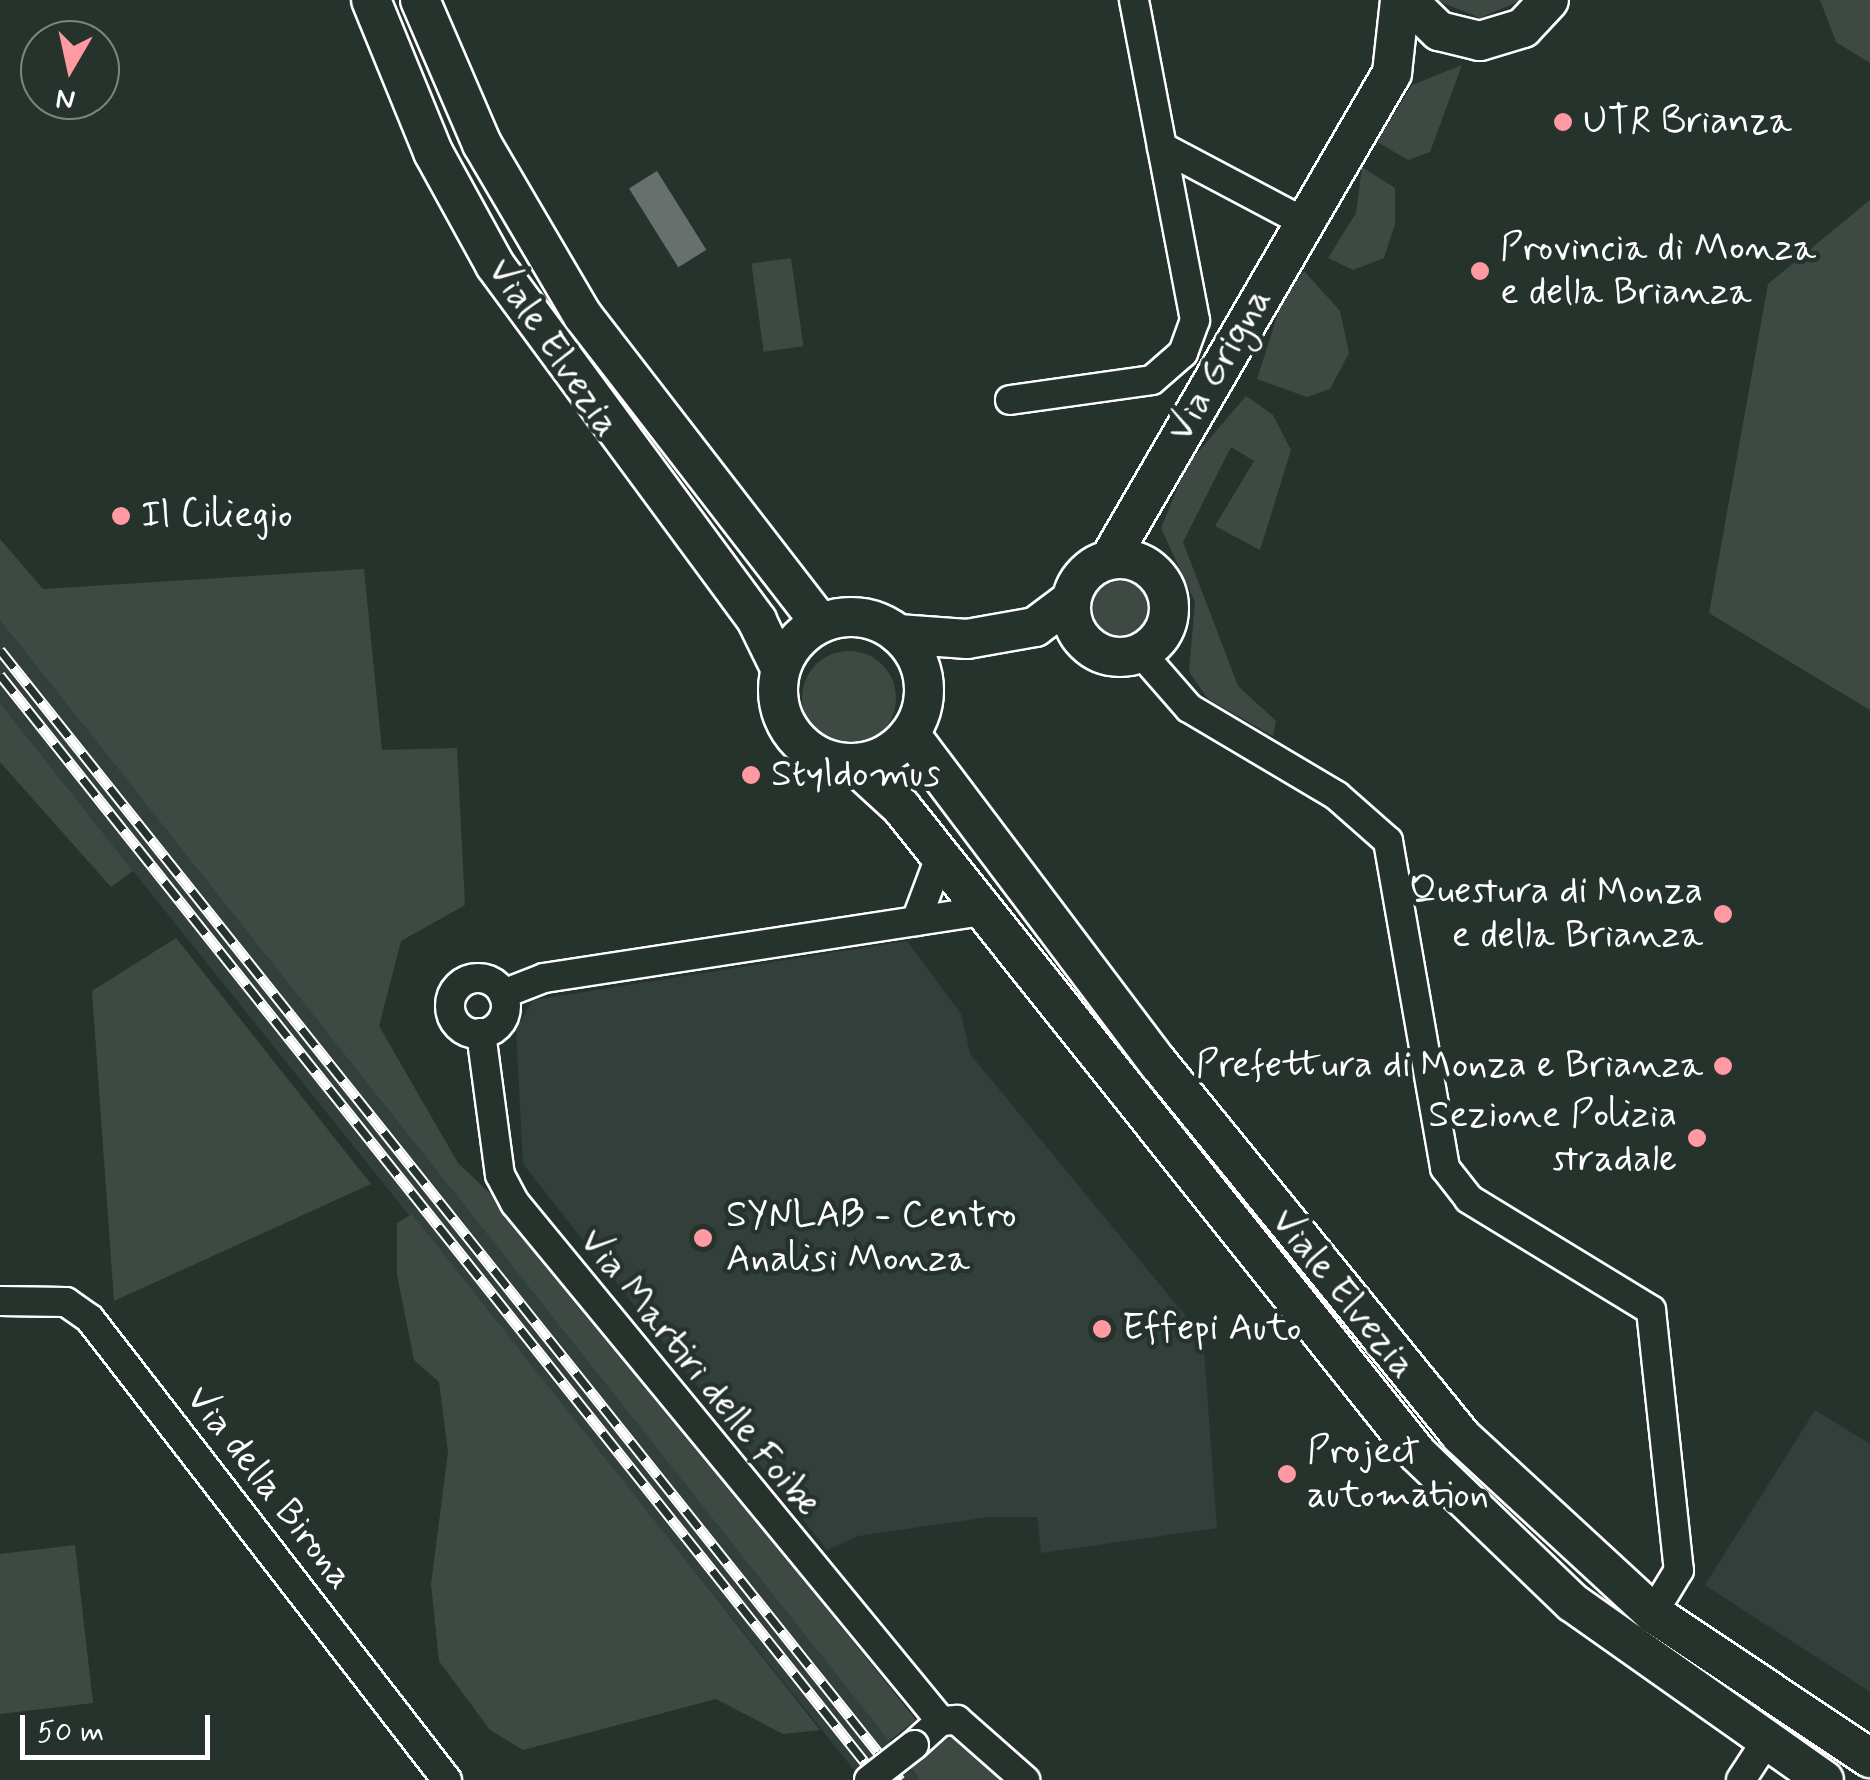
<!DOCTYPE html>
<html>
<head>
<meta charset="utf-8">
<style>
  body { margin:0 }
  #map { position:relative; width:1870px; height:1780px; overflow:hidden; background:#26332d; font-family:Mynerve,sans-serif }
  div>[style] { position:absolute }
  .built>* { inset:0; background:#333f3a }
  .green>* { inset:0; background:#3e4944; transform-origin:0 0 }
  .round { border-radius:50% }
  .water>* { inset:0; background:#67706c; transform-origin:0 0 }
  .roads { filter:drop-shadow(2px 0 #fff) drop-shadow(-2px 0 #fff) drop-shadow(0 2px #fff) drop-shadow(0 -2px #fff) }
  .street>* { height:28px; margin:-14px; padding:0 14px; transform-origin:14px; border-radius:14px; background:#26332d }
  .street>.ring { margin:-14px; padding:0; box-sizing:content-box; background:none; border:28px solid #26332d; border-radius:50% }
  .secondary>* { height:38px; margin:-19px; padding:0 19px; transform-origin:19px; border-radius:19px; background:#26332d }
  .secondary>.ring { margin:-19px; padding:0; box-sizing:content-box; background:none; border:38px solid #26332d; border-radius:50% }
  .rail>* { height:11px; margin-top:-5.5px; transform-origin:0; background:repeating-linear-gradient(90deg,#26332d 0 22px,#fff 0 44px); box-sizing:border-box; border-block:2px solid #fff }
  .bridges { filter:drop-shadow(2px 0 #fff) drop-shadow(-2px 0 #fff) drop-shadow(0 2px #fff) drop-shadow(0 -2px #fff) }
  .street-bridge>* { height:28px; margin:-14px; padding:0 14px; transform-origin:14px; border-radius:14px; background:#26332d }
  .dots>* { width:28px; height:28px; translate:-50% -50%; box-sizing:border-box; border:5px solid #26332d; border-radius:50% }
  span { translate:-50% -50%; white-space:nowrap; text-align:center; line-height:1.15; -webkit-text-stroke:9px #26332d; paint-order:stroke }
  .poi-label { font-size:38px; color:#fff }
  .left { translate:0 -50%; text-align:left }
  .right { translate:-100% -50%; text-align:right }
  .street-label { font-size:38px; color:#fff }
  .north { position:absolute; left:20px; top:20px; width:100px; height:100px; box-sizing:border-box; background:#26332d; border:2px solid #7d8581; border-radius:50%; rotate:189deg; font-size:28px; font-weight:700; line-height:40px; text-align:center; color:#fff }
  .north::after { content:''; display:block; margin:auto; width:35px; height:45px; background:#ff9aa2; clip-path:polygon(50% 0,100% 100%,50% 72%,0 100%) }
  .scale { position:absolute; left:20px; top:1715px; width:190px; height:45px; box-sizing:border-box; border:5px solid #fff; border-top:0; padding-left:12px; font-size:30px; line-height:35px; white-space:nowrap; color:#fff; -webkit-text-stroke:8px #26332d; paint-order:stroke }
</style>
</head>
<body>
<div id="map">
  <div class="built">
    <div style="clip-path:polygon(0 620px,920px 1780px,862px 1780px,133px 871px,0 703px)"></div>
    <div style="clip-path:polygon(907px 941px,961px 1014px,970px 1054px,1203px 1337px,1217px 1528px,1041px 1553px,1037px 1517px,989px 1517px,858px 1536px,827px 1550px,523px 1164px,516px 1029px,533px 1000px)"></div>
    <div style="clip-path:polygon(1815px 1410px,1870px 1444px,1870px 1692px,1705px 1585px)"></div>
  </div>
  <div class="green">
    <div style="clip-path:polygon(1436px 0,1522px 0,1480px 18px)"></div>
    <div style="clip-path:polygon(1820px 0,1870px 0,1870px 63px,1836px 42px)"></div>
    <div style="clip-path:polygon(1462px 65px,1430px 152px,1408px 160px,1377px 142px,1412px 85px)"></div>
    <div style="clip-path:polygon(1362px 167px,1395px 188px,1395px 224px,1384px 258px,1353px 270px,1328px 258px,1356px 213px)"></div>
    <div style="clip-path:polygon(1870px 200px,1870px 710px,1709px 613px,1768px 284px)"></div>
    <div style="left:791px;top:258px;width:89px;height:40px;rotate:82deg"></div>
    <div style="clip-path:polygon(1304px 271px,1340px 311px,1349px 353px,1330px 389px,1307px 397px,1257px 379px,1282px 301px)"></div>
    <div style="clip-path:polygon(1246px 396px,1273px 415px,1291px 450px,1260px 550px,1215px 526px,1254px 461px,1231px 447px,1183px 542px,1238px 686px,1276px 721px,1273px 736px,1208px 699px,1189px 672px,1195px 602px,1161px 528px,1187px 465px)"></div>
    <div style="clip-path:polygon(0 539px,43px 589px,364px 569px,382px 750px,457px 748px,465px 905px,401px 941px,379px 1026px,458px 1163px,502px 1205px,916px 1720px,889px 1741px,0 620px)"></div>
    <div class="round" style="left:1089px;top:578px;width:60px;height:60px"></div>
    <div class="round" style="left:802px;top:651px;width:94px;height:94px"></div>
    <div style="clip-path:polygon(0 703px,133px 871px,111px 887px,0 762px)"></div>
    <div style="clip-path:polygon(176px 938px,371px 1184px,114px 1301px,92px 991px)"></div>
    <div style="clip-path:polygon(412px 1214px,820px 1730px,783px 1734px,716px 1699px,523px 1750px,490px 1730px,439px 1661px,431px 1584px,448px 1452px,439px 1382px,414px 1360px,397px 1275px,397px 1223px)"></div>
    <div style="clip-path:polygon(75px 1545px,93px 1703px,0 1714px,0 1554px)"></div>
    <div style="clip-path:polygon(953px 1729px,1012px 1780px,920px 1780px,906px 1761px)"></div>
  </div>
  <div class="water">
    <div style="left:657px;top:171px;width:93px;height:33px;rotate:58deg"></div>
  </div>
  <div class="roads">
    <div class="street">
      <div style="left:1162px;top:147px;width:158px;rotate:27.9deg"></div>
      <div style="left:1010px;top:400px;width:143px;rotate:-8deg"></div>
      <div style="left:1152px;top:380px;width:41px;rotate:-41.1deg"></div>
      <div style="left:1183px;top:353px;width:35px;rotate:-70deg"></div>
      <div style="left:1195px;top:320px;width:326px;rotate:-100.8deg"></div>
      <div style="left:1141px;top:653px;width:73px;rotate:48.9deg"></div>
      <div style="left:1189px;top:708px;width:172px;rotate:30.7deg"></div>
      <div style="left:1337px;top:796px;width:68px;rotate:41.4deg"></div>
      <div style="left:1388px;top:841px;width:332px;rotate:80.1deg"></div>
      <div style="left:1445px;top:1168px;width:39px;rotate:52deg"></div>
      <div style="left:1469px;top:1199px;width:213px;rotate:31.4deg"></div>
      <div style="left:1651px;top:1310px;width:262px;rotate:83.9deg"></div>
      <div style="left:1679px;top:1570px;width:50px;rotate:121.2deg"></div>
      <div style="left:916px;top:921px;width:68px;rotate:-69.4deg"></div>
      <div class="ring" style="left:450px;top:978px;width:28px;height:28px"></div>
      <div style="left:503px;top:994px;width:44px;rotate:-21.3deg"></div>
      <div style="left:544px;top:978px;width:443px;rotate:-8.7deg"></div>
      <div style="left:481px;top:1033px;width:143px;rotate:82.4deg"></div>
      <div style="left:500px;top:1175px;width:32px;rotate:62deg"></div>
      <div style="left:515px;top:1203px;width:671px;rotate:50.57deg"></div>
      <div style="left:0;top:1301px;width:66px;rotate:0.9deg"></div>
      <div style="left:66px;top:1302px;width:29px;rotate:35deg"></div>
      <div style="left:90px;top:1319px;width:583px;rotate:52.25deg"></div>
      <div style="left:914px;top:1745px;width:36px;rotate:-42deg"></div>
      <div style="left:941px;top:1721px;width:16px;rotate:-4deg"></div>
      <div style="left:957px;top:1720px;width:91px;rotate:41.4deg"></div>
      <div style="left:1741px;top:1780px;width:44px;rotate:-57deg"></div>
    </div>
    <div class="secondary">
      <div style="left:371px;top:0;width:164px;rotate:67.8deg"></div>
      <div style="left:433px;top:152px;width:129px;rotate:61.2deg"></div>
      <div style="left:495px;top:265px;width:442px;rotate:53.6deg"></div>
      <div style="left:757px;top:621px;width:52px;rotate:63.9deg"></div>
      <div style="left:420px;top:0;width:157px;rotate:66.7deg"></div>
      <div style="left:482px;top:144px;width:199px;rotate:59.6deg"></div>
      <div style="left:583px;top:316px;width:388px;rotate:52.3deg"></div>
      <div style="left:1407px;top:0;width:45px;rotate:44.1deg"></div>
      <div style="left:1439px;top:31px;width:42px;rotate:13.7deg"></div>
      <div style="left:1480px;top:41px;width:45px;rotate:-16.8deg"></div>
      <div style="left:1523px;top:28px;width:38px;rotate:-47deg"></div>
      <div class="ring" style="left:1071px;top:559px;width:60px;height:60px"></div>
      <div style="left:1109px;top:560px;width:563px;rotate:-59.84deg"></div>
      <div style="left:1392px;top:73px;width:73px;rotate:-83.7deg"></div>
      <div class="ring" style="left:778px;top:617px;width:108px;height:108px"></div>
      <div style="left:898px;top:634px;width:69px;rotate:4.1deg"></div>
      <div style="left:967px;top:639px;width:69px;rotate:-10deg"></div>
      <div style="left:1035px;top:627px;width:45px;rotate:-36.9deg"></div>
      <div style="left:910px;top:734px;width:413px;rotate:53deg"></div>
      <div style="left:1159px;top:1064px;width:478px;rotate:50.9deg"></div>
      <div style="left:1460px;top:1435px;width:263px;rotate:42.7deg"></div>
      <div style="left:1653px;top:1613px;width:261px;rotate:33.8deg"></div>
      <div style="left:854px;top:764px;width:64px;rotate:42.5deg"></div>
      <div style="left:901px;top:807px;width:827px;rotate:51.38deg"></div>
      <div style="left:1417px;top:1453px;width:216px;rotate:43.9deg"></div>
      <div style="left:1573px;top:1603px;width:307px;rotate:35.2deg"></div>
    </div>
  </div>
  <div class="rail">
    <div style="left:0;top:650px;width:1445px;rotate:51.46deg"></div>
    <div style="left:0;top:675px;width:1412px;rotate:51.5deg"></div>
  </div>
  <div class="bridges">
    <div class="street-bridge">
      <div style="left:869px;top:1780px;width:57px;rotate:-37.9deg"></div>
    </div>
  </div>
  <div class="dots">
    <div style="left:1563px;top:122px;background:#ff9aa2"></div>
    <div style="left:1480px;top:271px;background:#ff9aa2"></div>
    <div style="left:121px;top:516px;background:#ff9aa2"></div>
    <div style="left:751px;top:775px;background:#ff9aa2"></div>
    <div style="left:1723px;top:914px;background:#ff9aa2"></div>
    <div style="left:1723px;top:1066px;background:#ff9aa2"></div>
    <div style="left:1697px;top:1138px;background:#ff9aa2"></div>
    <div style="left:703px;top:1238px;background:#ff9aa2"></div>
    <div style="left:1102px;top:1329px;background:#ff9aa2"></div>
    <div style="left:1287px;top:1474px;background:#ff9aa2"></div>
  </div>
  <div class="poi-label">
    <span class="left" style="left:1583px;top:122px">UTR Brianza</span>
    <span class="left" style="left:1500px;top:271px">Provincia di Monza<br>e della Brianza</span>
    <span class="left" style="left:141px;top:516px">Il Ciliegio</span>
    <span class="left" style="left:771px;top:775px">Styldomus</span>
    <span class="right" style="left:1703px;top:914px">Questura di Monza<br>e della Brianza</span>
    <span class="right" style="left:1703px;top:1066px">Prefettura di Monza e Brianza</span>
    <span class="right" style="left:1677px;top:1138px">Sezione Polizia<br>stradale</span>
    <span class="left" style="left:726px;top:1238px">SYNLAB - Centro<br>Analisi Monza</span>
    <span class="left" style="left:1122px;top:1329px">Effepi Auto</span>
    <span class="left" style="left:1307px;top:1474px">Project<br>automation</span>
  </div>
  <div class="street-label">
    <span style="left:553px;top:348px;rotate:56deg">Viale Elvezia</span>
    <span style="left:1220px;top:365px;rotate:-60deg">Via Grigna</span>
    <span style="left:1343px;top:1294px;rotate:51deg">Viale Elvezia</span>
    <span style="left:699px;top:1373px;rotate:51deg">Via Martiri delle Foibe</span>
    <span style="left:269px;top:1488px;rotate:52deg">Via della Birona</span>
  </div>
  <div class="north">N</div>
  <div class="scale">50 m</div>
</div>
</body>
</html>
